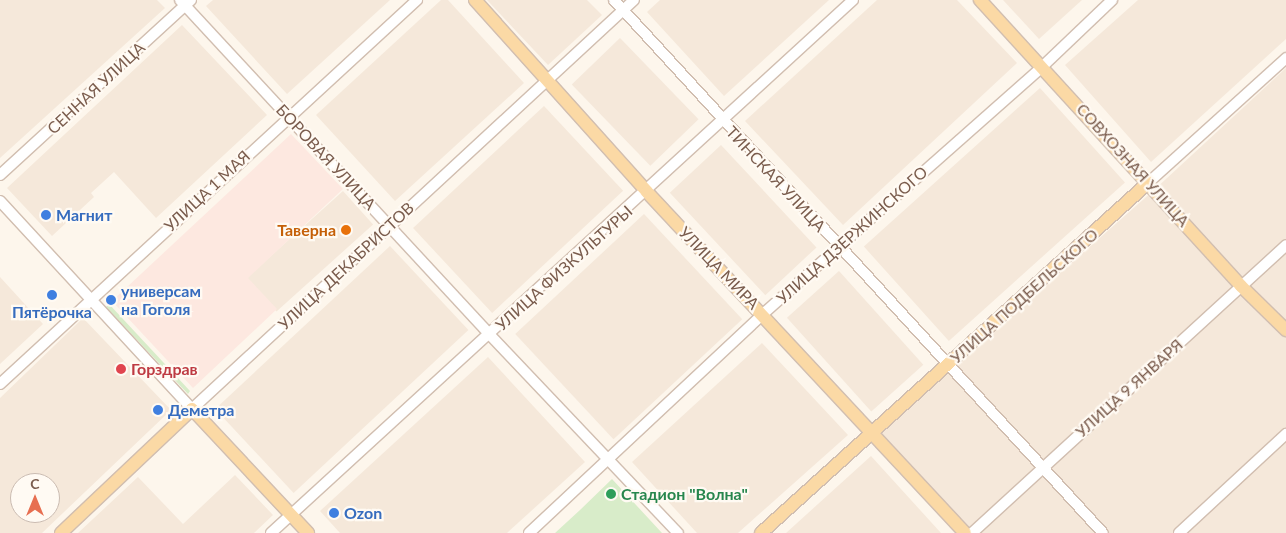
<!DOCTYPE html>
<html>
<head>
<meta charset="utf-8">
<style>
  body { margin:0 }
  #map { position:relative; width:1286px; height:533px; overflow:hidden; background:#fdf6ec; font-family:Lato,sans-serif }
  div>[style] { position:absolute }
  .residential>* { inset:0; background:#f5e8da; transform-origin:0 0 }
  .commercial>* { inset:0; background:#fde8e0 }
  .green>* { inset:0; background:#d8ecc9 }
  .roads { filter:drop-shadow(1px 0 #d1beb0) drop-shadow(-1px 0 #d1beb0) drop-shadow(0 1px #d1beb0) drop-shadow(0 -1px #d1beb0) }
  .minor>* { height:10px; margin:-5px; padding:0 5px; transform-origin:5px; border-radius:5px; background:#fff }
  .major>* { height:12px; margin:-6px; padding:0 6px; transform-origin:6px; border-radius:6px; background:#fbd9a5 }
  .dots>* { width:14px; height:14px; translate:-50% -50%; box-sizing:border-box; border:2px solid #fffaf3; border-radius:50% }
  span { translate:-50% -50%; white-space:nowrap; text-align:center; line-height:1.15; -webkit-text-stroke:4.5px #fffaf3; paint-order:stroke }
  .street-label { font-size:16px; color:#7a5c4d }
  .shop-label { font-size:16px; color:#366cbe; font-weight:700 }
  .left { translate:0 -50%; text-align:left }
  .food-label { font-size:16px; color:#c56008; font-weight:700 }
  .right { translate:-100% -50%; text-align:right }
  .health-label { font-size:16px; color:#be3a42; font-weight:700 }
  .leisure-label { font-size:16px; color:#27864d; font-weight:700 }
  .north { position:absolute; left:10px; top:473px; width:50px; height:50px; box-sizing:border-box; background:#fffaf3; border:1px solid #cabbb1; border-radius:50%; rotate:0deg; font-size:14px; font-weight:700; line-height:20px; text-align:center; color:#7a5c4d }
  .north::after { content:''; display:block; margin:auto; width:18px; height:22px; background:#e76f51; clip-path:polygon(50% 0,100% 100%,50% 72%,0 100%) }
</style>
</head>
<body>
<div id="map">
  <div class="residential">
    <div style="clip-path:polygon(0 0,157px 0,165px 8px,0 158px)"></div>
    <div style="clip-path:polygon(213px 0,390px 0,287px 94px,206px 6px)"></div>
    <div style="clip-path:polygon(441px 0,448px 0,524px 83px,395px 201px,316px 115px)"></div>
    <div style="clip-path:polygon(487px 0,587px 0,602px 15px,548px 65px)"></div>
    <div style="clip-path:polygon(660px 0,829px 0,724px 96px,647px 12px)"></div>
    <div style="clip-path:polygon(877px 0,957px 0,1017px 63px,843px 225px,745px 121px)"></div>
    <div style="clip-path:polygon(1003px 0,1082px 0,1039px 39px)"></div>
    <div style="clip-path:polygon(1138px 0,1286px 0,1286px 39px,1151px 162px,1065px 65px)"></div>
    <div style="clip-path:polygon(182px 25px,267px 115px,156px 218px,114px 172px,91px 193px,94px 197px,52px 236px,7px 188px)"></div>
    <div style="left:620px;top:38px;width:113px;height:67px;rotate:46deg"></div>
    <div style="clip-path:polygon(1286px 68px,1286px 533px,974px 533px,877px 434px,1153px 191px)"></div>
    <div style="left:1040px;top:88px;width:127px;height:237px;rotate:48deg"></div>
    <div style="left:544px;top:106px;width:116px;height:179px;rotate:47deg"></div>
    <div style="left:721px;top:145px;width:140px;height:70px;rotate:47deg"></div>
    <div style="left:343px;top:191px;width:45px;height:130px;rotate:48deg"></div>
    <div style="left:644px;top:214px;width:144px;height:176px;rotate:47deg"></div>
    <div style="left:390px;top:246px;width:115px;height:239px;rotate:47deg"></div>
    <div style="left:839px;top:271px;width:126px;height:70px;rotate:48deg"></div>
    <div style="clip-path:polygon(0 277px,43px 324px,0 364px)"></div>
    <div style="clip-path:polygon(evenodd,83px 318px,171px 410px,42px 533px,0 533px,0 398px,83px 318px,20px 483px,50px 483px,50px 513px,20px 513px,20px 483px)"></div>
    <div style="clip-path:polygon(762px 343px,848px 435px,738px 533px,697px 533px,632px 462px)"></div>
    <div style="clip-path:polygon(488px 357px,585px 462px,507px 533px,340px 533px,320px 511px)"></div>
    <div style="clip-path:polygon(871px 456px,941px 533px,786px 533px)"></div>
    <div style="clip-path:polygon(235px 475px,273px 515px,254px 533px,78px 533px,138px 477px,183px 524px)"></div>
  </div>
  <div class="commercial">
    <div style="clip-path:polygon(291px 134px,343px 189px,248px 278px,277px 309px,193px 388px,112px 301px)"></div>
  </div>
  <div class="green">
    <div style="clip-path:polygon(109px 304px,190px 391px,188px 394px,106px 307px)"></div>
    <div style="clip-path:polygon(612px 479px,662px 533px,555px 533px,580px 510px)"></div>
  </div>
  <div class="roads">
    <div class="minor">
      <div style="left:180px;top:0;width:456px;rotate:47.2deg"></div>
      <div style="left:490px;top:335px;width:273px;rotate:46.5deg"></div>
      <div style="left:614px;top:0;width:723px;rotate:47.47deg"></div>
      <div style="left:0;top:175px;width:259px;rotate:-42.5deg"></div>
      <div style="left:1149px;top:182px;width:185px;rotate:-42.1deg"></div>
      <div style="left:0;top:201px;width:283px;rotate:47.3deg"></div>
      <div style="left:192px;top:409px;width:602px;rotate:-42.78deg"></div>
      <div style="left:0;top:384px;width:567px;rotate:-42.64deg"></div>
      <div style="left:271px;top:533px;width:789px;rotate:-42.48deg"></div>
      <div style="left:529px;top:533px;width:320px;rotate:-43.1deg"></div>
      <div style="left:763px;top:314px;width:373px;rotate:-41.5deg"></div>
      <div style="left:1042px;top:67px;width:97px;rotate:-43.7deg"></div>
      <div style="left:972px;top:533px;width:426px;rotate:-42.5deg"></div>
      <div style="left:1179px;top:533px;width:146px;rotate:-42.8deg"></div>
    </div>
    <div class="major">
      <div style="left:475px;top:0;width:258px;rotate:48.1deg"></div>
      <div style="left:647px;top:192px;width:466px;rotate:47deg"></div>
      <div style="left:980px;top:0;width:387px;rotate:47.6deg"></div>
      <div style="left:1241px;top:286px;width:63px;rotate:44.4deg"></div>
      <div style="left:61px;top:533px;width:180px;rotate:-43.4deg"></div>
      <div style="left:192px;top:409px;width:170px;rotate:46.9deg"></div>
      <div style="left:761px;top:533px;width:523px;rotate:-42.13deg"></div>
    </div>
  </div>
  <div class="dots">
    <div style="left:46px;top:215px;background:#3f7fe0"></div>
    <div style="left:346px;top:230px;background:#e8710a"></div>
    <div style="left:52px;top:295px;background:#3f7fe0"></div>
    <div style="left:111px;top:300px;background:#3f7fe0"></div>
    <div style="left:121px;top:369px;background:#e0444e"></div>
    <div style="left:158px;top:410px;background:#3f7fe0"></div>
    <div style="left:611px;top:494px;background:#2e9e5b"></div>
    <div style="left:334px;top:513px;background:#3f7fe0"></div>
  </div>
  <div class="street-label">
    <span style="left:96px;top:88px;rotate:-43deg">СЕННАЯ УЛИЦА</span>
    <span style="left:326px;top:157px;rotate:47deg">БОРОВАЯ УЛИЦА</span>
    <span style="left:1133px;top:165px;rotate:48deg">СОВХОЗНАЯ УЛИЦА</span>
    <span style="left:776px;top:179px;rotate:47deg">ТИНСКАЯ УЛИЦА</span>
    <span style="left:207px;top:191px;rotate:-43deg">УЛИЦА 1 МАЯ</span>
    <span style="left:852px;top:235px;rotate:-42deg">УЛИЦА ДЗЕРЖИНСКОГО</span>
    <span style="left:346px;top:266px;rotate:-43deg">УЛИЦА ДЕКАБРИСТОВ</span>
    <span style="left:564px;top:268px;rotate:-42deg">УЛИЦА ФИЗКУЛЬТУРЫ</span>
    <span style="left:719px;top:268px;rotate:46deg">УЛИЦА МИРА</span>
    <span style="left:1024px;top:296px;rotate:-42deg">УЛИЦА ПОДБЕЛЬСКОГО</span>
    <span style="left:1129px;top:388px;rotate:-42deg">УЛИЦА 9 ЯНВАРЯ</span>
  </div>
  <div class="shop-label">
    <span class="left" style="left:56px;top:215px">Магнит</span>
    <span class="left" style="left:121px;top:300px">универсам<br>на Гоголя</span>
    <span style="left:52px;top:312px">Пятёрочка</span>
    <span class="left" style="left:168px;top:410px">Деметра</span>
    <span class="left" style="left:344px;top:513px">Ozon</span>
  </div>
  <div class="food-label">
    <span class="right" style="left:336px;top:230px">Таверна</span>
  </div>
  <div class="health-label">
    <span class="left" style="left:131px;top:369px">Горздрав</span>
  </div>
  <div class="leisure-label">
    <span class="left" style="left:621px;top:494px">Стадион "Волна"</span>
  </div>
  <div class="north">С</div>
</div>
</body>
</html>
